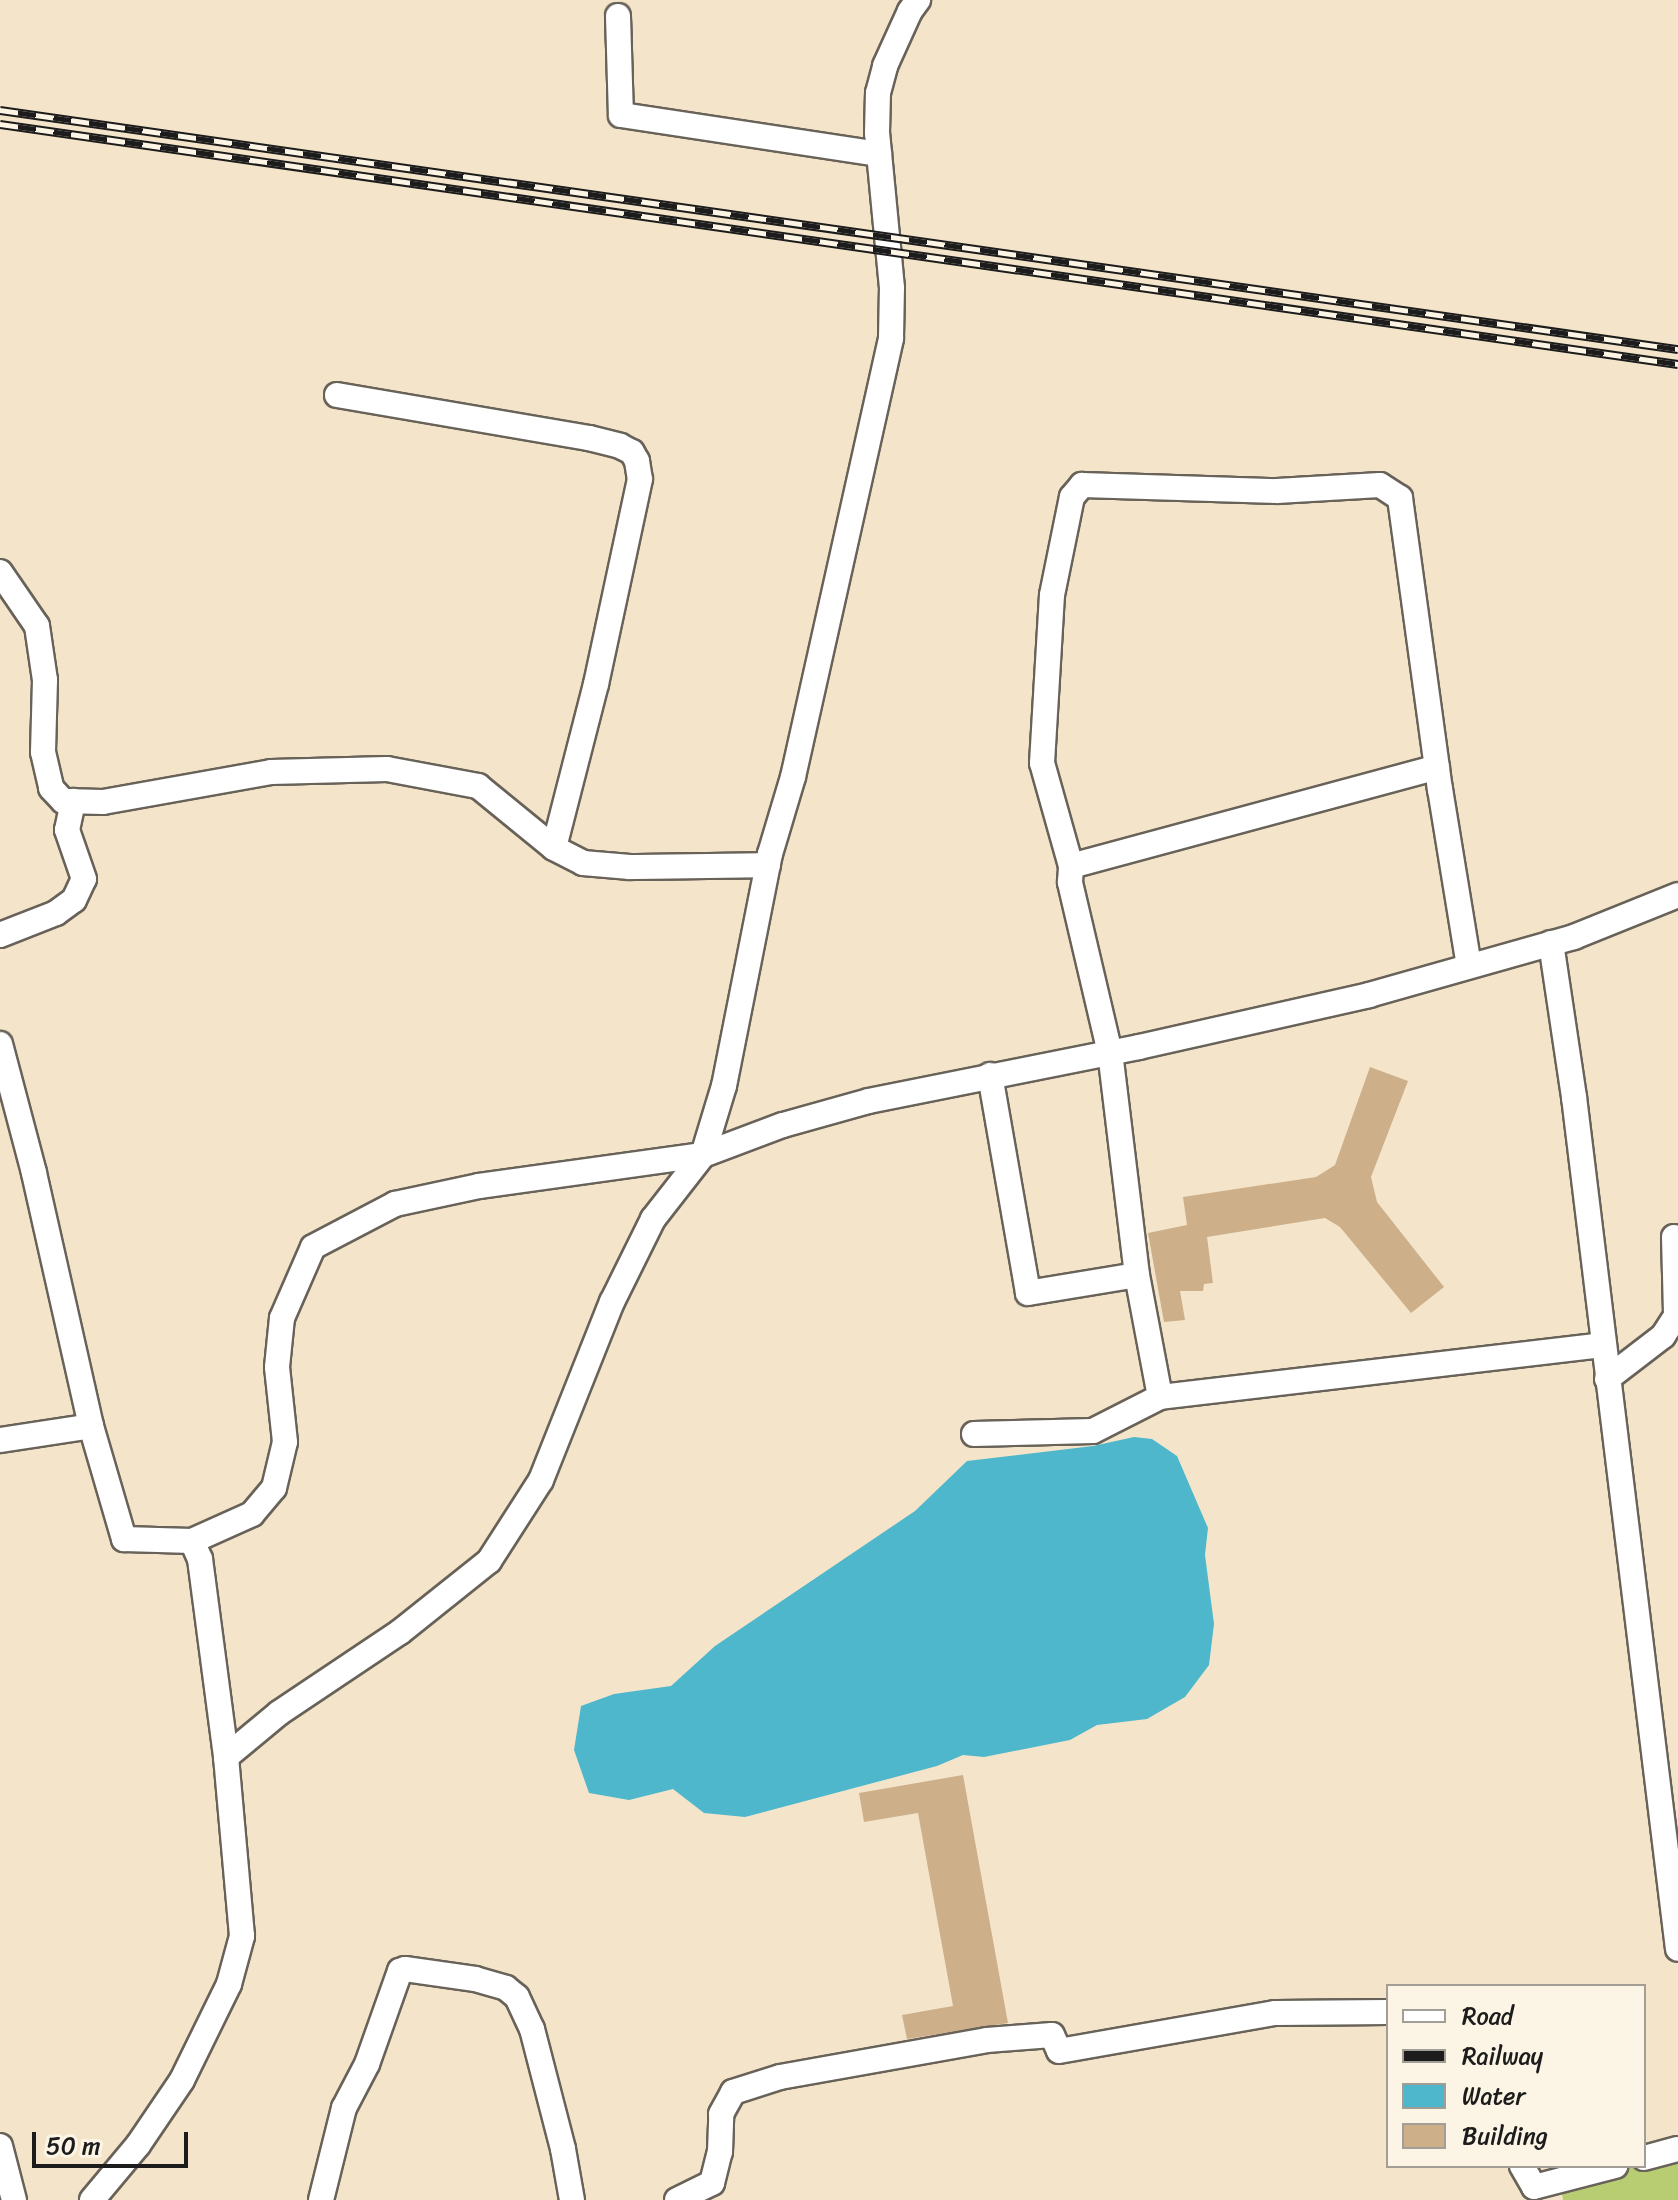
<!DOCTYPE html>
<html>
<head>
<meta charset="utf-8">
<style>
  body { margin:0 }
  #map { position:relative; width:1678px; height:2200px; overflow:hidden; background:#f4e5ca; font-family:Sriracha,sans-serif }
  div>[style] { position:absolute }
  .green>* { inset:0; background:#b8cd71 }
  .water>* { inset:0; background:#4eb7cc }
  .building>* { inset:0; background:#cdaf8a }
  .roads { filter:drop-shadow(2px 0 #686259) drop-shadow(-2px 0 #686259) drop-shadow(0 2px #686259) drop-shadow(0 -2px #686259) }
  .minor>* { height:24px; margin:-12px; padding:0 12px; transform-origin:12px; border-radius:12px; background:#fff }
  .rail>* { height:9px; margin-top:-4.5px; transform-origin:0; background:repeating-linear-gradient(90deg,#fcf5e5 0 18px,#1c1c1c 0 36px); box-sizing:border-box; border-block:2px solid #1c1c1c }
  span { translate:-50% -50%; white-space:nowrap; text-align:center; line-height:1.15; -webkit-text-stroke:6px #fcf5e5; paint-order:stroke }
  .legend { position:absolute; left:1386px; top:1984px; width:260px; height:184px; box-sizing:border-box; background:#fcf5e5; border:2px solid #a29e95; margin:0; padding:10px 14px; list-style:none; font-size:24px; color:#1c1c1c }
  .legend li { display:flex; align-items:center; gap:16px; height:40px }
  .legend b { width:40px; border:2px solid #a29e95 }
  .scale { position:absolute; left:32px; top:2132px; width:156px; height:36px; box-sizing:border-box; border:4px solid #1c1c1c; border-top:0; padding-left:10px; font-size:24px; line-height:28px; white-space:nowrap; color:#1c1c1c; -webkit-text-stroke:6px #fcf5e5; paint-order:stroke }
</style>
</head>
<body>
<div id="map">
  <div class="green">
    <div style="clip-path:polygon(1678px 2156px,1678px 2200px,1563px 2200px,1559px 2176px,1619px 2166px,1644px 2166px)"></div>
  </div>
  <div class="water">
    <div style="clip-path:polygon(1134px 1437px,1152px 1439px,1177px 1456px,1208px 1528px,1205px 1555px,1214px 1624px,1209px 1665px,1185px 1697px,1147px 1719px,1097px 1725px,1070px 1740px,984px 1757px,963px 1755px,937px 1766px,745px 1817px,704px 1813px,673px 1789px,629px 1800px,589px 1793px,574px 1750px,581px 1706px,614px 1694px,671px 1686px,715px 1646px,915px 1511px,967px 1461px,1093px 1446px)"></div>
  </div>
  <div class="building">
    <div style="clip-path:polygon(1370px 1067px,1408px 1081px,1371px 1177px,1377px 1202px,1444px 1287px,1411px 1313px,1340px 1227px,1325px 1218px,1207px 1237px,1213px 1283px,1204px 1284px,1203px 1291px,1180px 1291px,1185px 1320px,1164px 1322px,1148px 1233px,1187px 1225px,1183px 1197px,1316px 1177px,1335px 1165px)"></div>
    <div style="clip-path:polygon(963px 1775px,1008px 2023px,907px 2039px,902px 2015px,953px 2006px,918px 1813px,864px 1822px,859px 1793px)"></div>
  </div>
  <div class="roads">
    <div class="minor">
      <div style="left:618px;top:16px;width:99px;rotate:88.3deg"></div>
      <div style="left:621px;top:115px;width:261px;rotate:8.6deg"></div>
      <div style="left:337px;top:395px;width:256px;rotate:9.7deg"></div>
      <div style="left:589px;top:438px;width:32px;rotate:14deg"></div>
      <div style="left:620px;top:446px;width:13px;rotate:27deg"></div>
      <div style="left:632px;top:452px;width:10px;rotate:61deg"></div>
      <div style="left:637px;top:461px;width:18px;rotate:81deg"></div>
      <div style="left:640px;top:479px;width:210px;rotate:102.1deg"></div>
      <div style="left:596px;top:684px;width:169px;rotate:104.4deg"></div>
      <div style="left:0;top:572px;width:65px;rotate:55.6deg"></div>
      <div style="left:37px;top:626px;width:55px;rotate:81.6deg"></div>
      <div style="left:45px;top:680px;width:72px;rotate:91.6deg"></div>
      <div style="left:43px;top:752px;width:37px;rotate:77deg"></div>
      <div style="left:51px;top:788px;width:18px;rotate:47deg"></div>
      <div style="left:63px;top:801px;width:40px;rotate:1.4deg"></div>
      <div style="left:103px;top:802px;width:171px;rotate:-10.1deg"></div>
      <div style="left:271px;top:772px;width:116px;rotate:-1.5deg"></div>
      <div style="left:387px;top:769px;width:93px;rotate:10.6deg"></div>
      <div style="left:478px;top:786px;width:98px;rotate:39.2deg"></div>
      <div style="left:554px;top:848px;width:33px;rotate:27deg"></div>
      <div style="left:583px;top:863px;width:47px;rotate:4.9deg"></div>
      <div style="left:630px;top:867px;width:138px;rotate:-0.8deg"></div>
      <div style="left:1071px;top:866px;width:379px;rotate:-15.1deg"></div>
      <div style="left:0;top:935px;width:60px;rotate:-21.4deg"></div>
      <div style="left:56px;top:913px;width:22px;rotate:-36deg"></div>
      <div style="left:74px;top:900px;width:23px;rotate:-65deg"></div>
      <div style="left:84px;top:879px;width:52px;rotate:-109.1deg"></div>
      <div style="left:67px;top:830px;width:30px;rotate:-78deg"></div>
      <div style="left:1551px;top:943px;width:156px;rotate:81.5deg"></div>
      <div style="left:1574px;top:1097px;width:858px;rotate:83.04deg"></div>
      <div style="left:0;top:1044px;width:133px;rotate:75.2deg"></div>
      <div style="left:34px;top:1173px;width:259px;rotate:77.3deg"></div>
      <div style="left:91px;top:1426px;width:118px;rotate:73.7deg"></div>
      <div style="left:124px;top:1539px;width:68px;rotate:1.7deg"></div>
      <div style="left:192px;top:1541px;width:66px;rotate:-24.2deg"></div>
      <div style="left:252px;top:1514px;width:34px;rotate:-50deg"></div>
      <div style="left:274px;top:1488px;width:47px;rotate:-76.6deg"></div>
      <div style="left:285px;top:1442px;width:75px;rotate:-96.1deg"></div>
      <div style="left:277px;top:1367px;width:49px;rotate:-84.2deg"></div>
      <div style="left:282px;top:1318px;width:77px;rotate:-66.4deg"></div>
      <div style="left:313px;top:1247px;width:93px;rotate:-27.7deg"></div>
      <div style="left:395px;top:1204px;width:86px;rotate:-12.1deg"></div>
      <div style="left:479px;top:1186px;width:226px;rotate:-7.9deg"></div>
      <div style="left:703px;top:1155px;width:72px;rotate:-73.1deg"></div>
      <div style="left:724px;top:1086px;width:237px;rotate:-78.8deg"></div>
      <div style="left:770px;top:854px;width:80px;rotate:-73.4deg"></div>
      <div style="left:793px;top:777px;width:450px;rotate:-77.4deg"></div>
      <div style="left:891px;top:338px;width:50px;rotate:-88.9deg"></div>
      <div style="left:892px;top:288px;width:156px;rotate:-95.5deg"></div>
      <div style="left:877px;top:133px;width:40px;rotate:-88.6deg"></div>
      <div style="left:878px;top:93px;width:28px;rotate:-75deg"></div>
      <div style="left:885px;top:66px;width:60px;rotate:-65.6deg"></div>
      <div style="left:910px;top:11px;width:14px;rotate:-54deg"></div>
      <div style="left:990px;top:1075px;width:221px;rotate:80.1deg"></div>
      <div style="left:1028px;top:1293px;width:110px;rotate:-9.4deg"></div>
      <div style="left:1137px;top:1275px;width:124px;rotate:79.3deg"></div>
      <div style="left:1674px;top:1237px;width:76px;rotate:88.5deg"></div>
      <div style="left:1137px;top:1275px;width:224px;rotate:-96.9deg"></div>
      <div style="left:1110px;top:1053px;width:176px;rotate:-103.2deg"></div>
      <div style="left:1070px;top:882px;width:16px;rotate:-86deg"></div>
      <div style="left:1071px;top:866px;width:107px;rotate:-105.7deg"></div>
      <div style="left:1042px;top:763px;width:168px;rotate:-86.6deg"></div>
      <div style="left:1052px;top:595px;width:100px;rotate:-78.5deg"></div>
      <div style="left:1072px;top:497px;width:16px;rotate:-50deg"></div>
      <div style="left:1082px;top:485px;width:195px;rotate:1.8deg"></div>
      <div style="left:1277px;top:491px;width:103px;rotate:-3.3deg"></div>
      <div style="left:1380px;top:485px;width:24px;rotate:33deg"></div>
      <div style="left:1400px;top:498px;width:294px;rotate:82.2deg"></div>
      <div style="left:1440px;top:789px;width:179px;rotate:80.7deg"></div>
      <div style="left:1607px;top:1379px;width:71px;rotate:-37.5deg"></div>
      <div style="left:1663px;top:1336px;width:27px;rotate:-57deg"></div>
      <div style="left:974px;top:1434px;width:119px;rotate:-1.4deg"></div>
      <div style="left:1093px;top:1431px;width:75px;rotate:-26.9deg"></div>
      <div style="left:1160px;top:1397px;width:446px;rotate:-6.7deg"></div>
      <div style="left:0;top:1440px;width:92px;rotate:-8.7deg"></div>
      <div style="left:192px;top:1541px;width:20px;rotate:66deg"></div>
      <div style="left:200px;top:1559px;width:200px;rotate:82.5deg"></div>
      <div style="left:0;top:2146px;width:56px;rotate:75.5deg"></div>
      <div style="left:1644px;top:2158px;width:35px;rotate:-15deg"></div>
      <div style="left:1522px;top:2166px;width:24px;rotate:60deg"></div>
      <div style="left:1534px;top:2187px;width:84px;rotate:-14.5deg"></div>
      <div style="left:92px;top:2200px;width:72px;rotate:-50.1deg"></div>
      <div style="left:138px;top:2145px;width:78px;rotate:-55.9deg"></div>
      <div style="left:182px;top:2080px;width:107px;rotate:-63.9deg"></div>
      <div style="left:229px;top:1984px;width:50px;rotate:-74.8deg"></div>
      <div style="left:242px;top:1936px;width:180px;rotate:-95.1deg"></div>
      <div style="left:226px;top:1757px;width:69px;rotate:-39.7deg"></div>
      <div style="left:279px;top:1713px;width:146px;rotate:-33.8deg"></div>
      <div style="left:400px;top:1632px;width:114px;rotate:-38.6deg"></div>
      <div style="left:489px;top:1561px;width:96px;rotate:-57.3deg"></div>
      <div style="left:541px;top:1480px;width:192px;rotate:-68.3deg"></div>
      <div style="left:612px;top:1302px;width:93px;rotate:-63.7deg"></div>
      <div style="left:653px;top:1219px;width:81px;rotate:-52deg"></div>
      <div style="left:703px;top:1155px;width:85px;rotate:-20.6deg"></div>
      <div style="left:783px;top:1125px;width:89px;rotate:-15.6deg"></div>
      <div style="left:869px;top:1101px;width:275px;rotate:-11.3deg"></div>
      <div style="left:1139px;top:1047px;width:236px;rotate:-12.7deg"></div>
      <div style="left:1369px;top:995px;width:213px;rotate:-15.8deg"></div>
      <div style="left:1574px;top:937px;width:112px;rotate:-22deg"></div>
      <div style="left:321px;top:2200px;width:95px;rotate:-76deg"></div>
      <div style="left:344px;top:2108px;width:50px;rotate:-62.4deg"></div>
      <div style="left:367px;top:2064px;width:99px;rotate:-70.5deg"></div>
      <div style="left:400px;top:1971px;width:5px;rotate:-22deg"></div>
      <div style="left:405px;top:1969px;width:71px;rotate:8.1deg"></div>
      <div style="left:475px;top:1979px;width:32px;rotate:16deg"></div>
      <div style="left:506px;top:1988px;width:14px;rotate:39deg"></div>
      <div style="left:517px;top:1997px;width:35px;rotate:65deg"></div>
      <div style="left:532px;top:2029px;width:124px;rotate:75.5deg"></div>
      <div style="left:563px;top:2149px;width:52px;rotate:80deg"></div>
      <div style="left:677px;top:2200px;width:39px;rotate:-26deg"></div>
      <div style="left:712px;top:2183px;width:32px;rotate:-76deg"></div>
      <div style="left:720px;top:2152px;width:38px;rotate:-88deg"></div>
      <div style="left:721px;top:2114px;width:25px;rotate:-61deg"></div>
      <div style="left:733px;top:2092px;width:49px;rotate:-17.7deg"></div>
      <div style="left:780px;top:2077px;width:210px;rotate:-10.1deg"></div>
      <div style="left:987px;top:2040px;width:65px;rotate:-4.4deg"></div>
      <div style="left:1052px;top:2035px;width:17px;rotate:66deg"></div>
      <div style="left:1059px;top:2051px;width:219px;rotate:-10deg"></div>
      <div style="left:1275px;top:2013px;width:113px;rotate:-0.5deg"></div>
    </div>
  </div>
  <div class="rail">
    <div style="left:0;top:110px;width:1695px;rotate:8.11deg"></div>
    <div style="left:0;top:124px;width:1695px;rotate:8.14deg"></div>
  </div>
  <ul class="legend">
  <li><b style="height:10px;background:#fff"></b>Road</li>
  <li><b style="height:10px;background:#1c1c1c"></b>Railway</li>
  <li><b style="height:22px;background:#4eb7cc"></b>Water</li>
  <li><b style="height:22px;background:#cdaf8a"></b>Building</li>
  </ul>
  <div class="scale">50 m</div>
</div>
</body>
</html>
